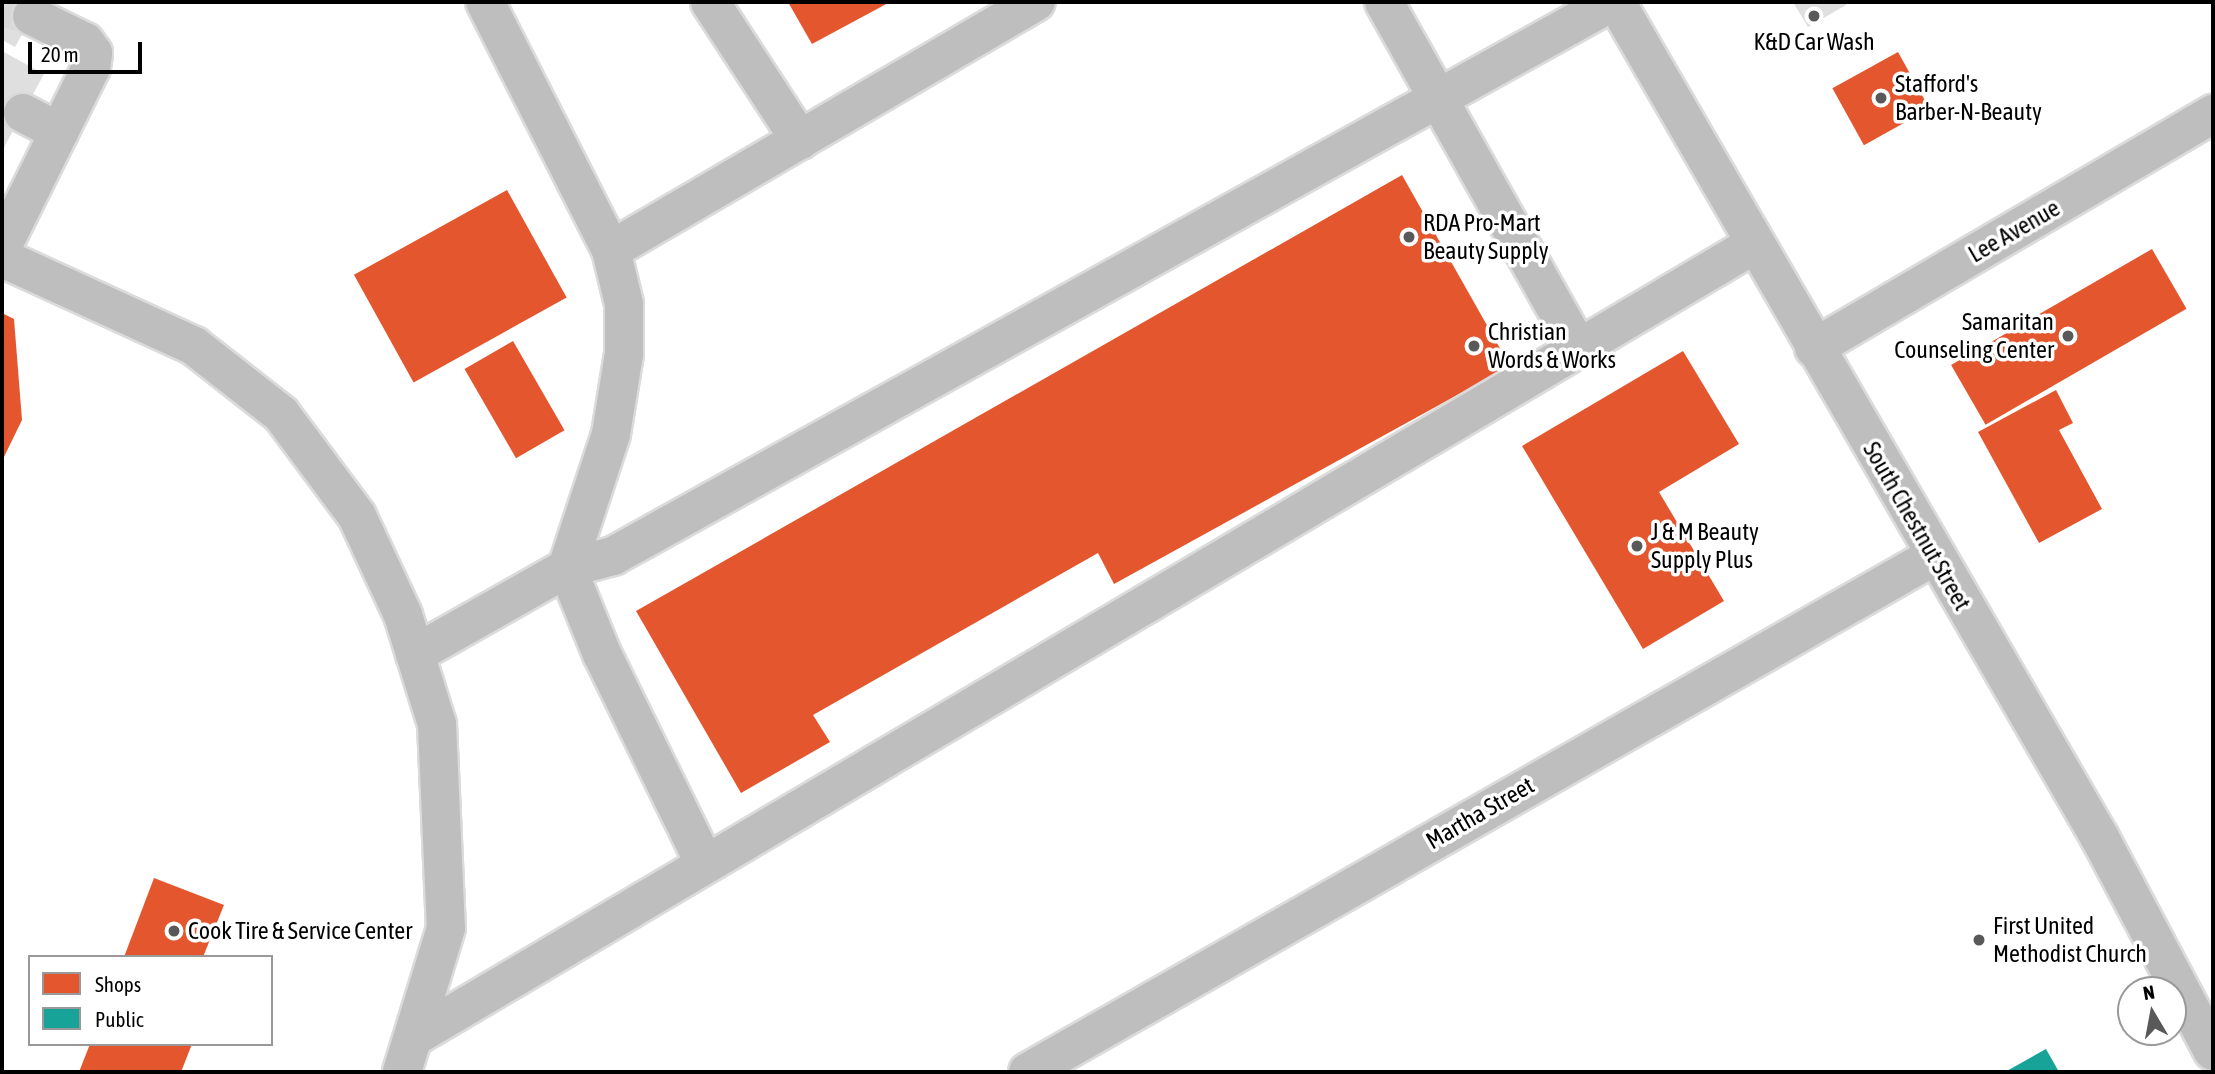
<!DOCTYPE html>
<html>
<head>
<meta charset="utf-8">
<style>
  body { margin:0 }
  #map { position:relative; width:2215px; height:1074px; overflow:hidden; background:#fff; font-family:"Asap Condensed",sans-serif }
  div>[style] { position:absolute }
  .shops>* { inset:0; background:#e4572e; transform-origin:0 0 }
  .public>* { inset:0; background:#17a398 }
  .building>* { inset:0; background:#dfdfdf }
  .minor-tunnel>* { height:38px; margin-top:-19px; transform-origin:0; background:repeating-linear-gradient(90deg,#d9d9d9 0 38px,transparent 0 57px) }
  .roads { filter:drop-shadow(2px 0 #dbdbdb) drop-shadow(-2px 0 #dbdbdb) drop-shadow(0 2px #dbdbdb) drop-shadow(0 -2px #dbdbdb) }
  .minor>* { height:38px; margin:-19px; padding:0 19px; transform-origin:19px; border-radius:19px; background:#bebebe }
  .major>* { height:38px; margin:-19px; padding:0 19px; transform-origin:19px; border-radius:19px; background:#bebebe }
  .dots>* { width:19px; height:19px; translate:-50% -50%; box-sizing:border-box; border:4px solid #fff; border-radius:50% }
  span { translate:-50% -50%; white-space:nowrap; text-align:center; line-height:1.15; -webkit-text-stroke:7px #fff; paint-order:stroke }
  .poi-label { font-size:24px; color:#000 }
  .left { translate:0 -50%; text-align:left }
  .right { translate:-100% -50%; text-align:right }
  .street-label { font-size:24px; color:#000 }
  .frame { position:absolute; inset:0; border:4px solid #000; pointer-events:none }
  .legend { position:absolute; left:28px; top:955px; width:245px; height:91px; box-sizing:border-box; background:#fff; border:2px solid #999; margin:0; padding:9px 12px; list-style:none; font-size:21px; color:#000 }
  .legend li { display:flex; align-items:center; gap:14px; height:35px }
  .legend b { width:35px; border:2px solid #999 }
  .north { position:absolute; left:2117px; top:976px; width:70px; height:70px; box-sizing:border-box; background:#fff; border:2px solid #999; border-radius:50%; rotate:350deg; font-size:19px; font-weight:700; line-height:28px; text-align:center; color:#000 }
  .north::after { content:''; display:block; margin:auto; width:24px; height:32px; background:#595959; clip-path:polygon(50% 0,100% 100%,50% 72%,0 100%) }
  .scale { position:absolute; left:28px; top:42px; width:114px; height:32px; box-sizing:border-box; border:4px solid #000; border-top:0; padding-left:9px; font-size:21px; line-height:24px; white-space:nowrap; color:#000; -webkit-text-stroke:5px #fff; paint-order:stroke }
</style>
</head>
<body>
<div id="map">
  <div class="shops">
    <div style="clip-path:polygon(788px 2px,890px 2px,812px 44px)"></div>
    <div style="left:1898px;top:52px;width:65px;height:75px;rotate:61deg"></div>
    <div style="clip-path:polygon(1402px 175px,1510px 366px,1114px 584px,1098px 553px,813px 715px,830px 742px,741px 793px,636px 611px)"></div>
    <div style="left:507px;top:190px;width:123px;height:175px;rotate:61deg"></div>
    <div style="left:2152px;top:249px;width:69px;height:232px;rotate:60deg"></div>
    <div style="clip-path:polygon(2px 313px,14px 319px,22px 420px,2px 461px)"></div>
    <div style="left:513px;top:341px;width:103px;height:56px;rotate:60deg"></div>
    <div style="clip-path:polygon(1683px 351px,1739px 444px,1659px 492px,1724px 601px,1643px 649px,1522px 446px)"></div>
    <div style="clip-path:polygon(2056px 390px,2073px 423px,2059px 430px,2102px 509px,2039px 543px,1978px 432px)"></div>
    <div style="clip-path:polygon(154px 878px,224px 905px,203px 957px,124px 957px)"></div>
    <div style="clip-path:polygon(90px 1044px,192px 1044px,181px 1072px,79px 1072px)"></div>
  </div>
  <div class="public">
    <div style="clip-path:polygon(2046px 1049px,2059px 1072px,2005px 1072px)"></div>
  </div>
  <div class="building">
    <div style="clip-path:polygon(2px 2px,40px 2px,15px 47px,2px 40px)"></div>
    <div style="clip-path:polygon(1793px 2px,1845px 2px,1846px 5px,1808px 27px)"></div>
    <div style="clip-path:polygon(2px 51px,44px 74px,2px 151px)"></div>
  </div>
  <div class="minor-tunnel">
    <div style="left:2px;top:11px;width:5px;rotate:-37deg"></div>
    <div style="left:6px;top:8px;width:27px;rotate:17deg"></div>
  </div>
  <div class="roads">
    <div class="minor">
      <div style="left:710px;top:2px;width:165px;rotate:56.9deg"></div>
      <div style="left:1384px;top:2px;width:398px;rotate:60.7deg"></div>
      <div style="left:23px;top:113px;width:41px;rotate:27.8deg"></div>
      <div style="left:2px;top:247px;width:200px;rotate:-63.6deg"></div>
      <div style="left:91px;top:68px;width:15px;rotate:-82deg"></div>
      <div style="left:93px;top:53px;width:14px;rotate:-126deg"></div>
      <div style="left:85px;top:42px;width:59px;rotate:-153.9deg"></div>
      <div style="left:611px;top:250px;width:492px;rotate:-30.3deg"></div>
      <div style="left:2px;top:258px;width:211px;rotate:24.6deg"></div>
      <div style="left:194px;top:346px;width:110px;rotate:38deg"></div>
      <div style="left:281px;top:414px;width:127px;rotate:53.3deg"></div>
      <div style="left:357px;top:516px;width:109px;rotate:65.1deg"></div>
      <div style="left:403px;top:615px;width:114px;rotate:72.7deg"></div>
      <div style="left:437px;top:724px;width:204px;rotate:87.5deg"></div>
      <div style="left:446px;top:928px;width:151px;rotate:107deg"></div>
      <div style="left:1814px;top:348px;width:463px;rotate:-30.4deg"></div>
      <div style="left:415px;top:654px;width:175px;rotate:-29.5deg"></div>
      <div style="left:567px;top:568px;width:141px;rotate:-71.8deg"></div>
      <div style="left:611px;top:434px;width:81px;rotate:-80.8deg"></div>
      <div style="left:624px;top:354px;width:50px;rotate:-90deg"></div>
      <div style="left:624px;top:304px;width:56px;rotate:-103.5deg"></div>
      <div style="left:611px;top:250px;width:278px;rotate:-116.9deg"></div>
      <div style="left:705px;top:864px;width:234px;rotate:-116.1deg"></div>
      <div style="left:602px;top:654px;width:93px;rotate:-112.1deg"></div>
      <div style="left:567px;top:568px;width:48px;rotate:-14.6deg"></div>
      <div style="left:613px;top:556px;width:1142px;rotate:-29.01deg"></div>
      <div style="left:414px;top:1037px;width:1558px;rotate:-30.6deg"></div>
      <div style="left:1028px;top:1072px;width:1043px;rotate:-29.66deg"></div>
    </div>
    <div class="major">
      <div style="left:1616px;top:2px;width:966px;rotate:59.93deg"></div>
      <div style="left:2100px;top:838px;width:241px;rotate:62.1deg"></div>
    </div>
  </div>
  <div class="dots">
    <div style="left:1814px;top:16px;background:#595959"></div>
    <div style="left:1881px;top:98px;background:#595959"></div>
    <div style="left:1409px;top:237px;background:#595959"></div>
    <div style="left:2068px;top:336px;background:#595959"></div>
    <div style="left:1474px;top:346px;background:#595959"></div>
    <div style="left:1637px;top:546px;background:#595959"></div>
    <div style="left:174px;top:931px;background:#595959"></div>
    <div style="left:1979px;top:940px;background:#595959"></div>
  </div>
  <div class="poi-label">
    <span style="left:1814px;top:42px">K&amp;D Car Wash</span>
    <span class="left" style="left:1895px;top:98px">Stafford's<br>Barber-N-Beauty</span>
    <span class="left" style="left:1423px;top:237px">RDA Pro-Mart<br>Beauty Supply</span>
    <span class="right" style="left:2054px;top:336px">Samaritan<br>Counseling Center</span>
    <span class="left" style="left:1488px;top:346px">Christian<br>Words &amp; Works</span>
    <span class="left" style="left:1651px;top:546px">J &amp; M Beauty<br>Supply Plus</span>
    <span class="left" style="left:1993px;top:940px">First United<br>Methodist Church</span>
    <span class="left" style="left:188px;top:931px">Cook Tire &amp; Service Center</span>
  </div>
  <div class="street-label">
    <span style="left:2014px;top:231px;rotate:-30deg">Lee Avenue</span>
    <span style="left:1917px;top:526px;rotate:60deg">South Chestnut Street</span>
    <span style="left:1480px;top:813px;rotate:-30deg">Martha Street</span>
  </div>
  <div class="frame"></div>
  <ul class="legend">
  <li><b style="height:19px;background:#e4572e"></b>Shops</li>
  <li><b style="height:19px;background:#17a398"></b>Public</li>
  </ul>
  <div class="north">N</div>
  <div class="scale">20 m</div>
</div>
</body>
</html>
